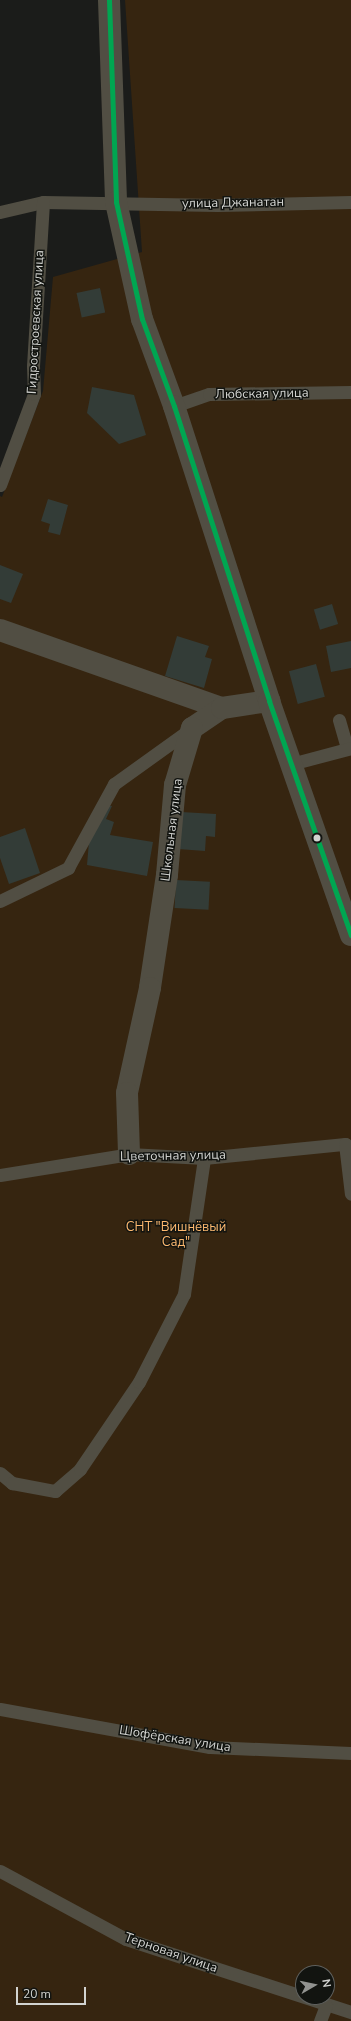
<!DOCTYPE html>
<html>
<head>
<meta charset="utf-8">
<style>
  body { margin:0 }
  #map { position:relative; width:351px; height:2021px; overflow:hidden; background:#1b1c1a; font-family:"Nunito Sans",sans-serif }
  div>[style] { position:absolute }
  .green>* { inset:0; background:#362510 }
  .building>* { inset:0; background:#333c37; transform-origin:0 0 }
  .service>* { height:13px; margin:-6.5px; padding:0 6.5px; transform-origin:6.5px; border-radius:6.5px; background:#514e43 }
  .minor>* { height:22px; margin:-11px; padding:0 11px; transform-origin:11px; border-radius:11px; background:#514e43 }
  .tertiary>* { height:22px; margin:-11px; padding:0 11px; transform-origin:11px; border-radius:11px; background:#514e43 }
  .bus-1>* { height:5px; margin:-2.5px; padding:0 2.5px; transform-origin:2.5px; border-radius:2.5px; background:#00a651 }
  .dots>* { width:11px; height:11px; translate:-50% -50%; box-sizing:border-box; border:2px solid #121410; border-radius:50% }
  span { translate:-50% -50%; white-space:nowrap; text-align:center; line-height:1.15; -webkit-text-stroke:3px #121410; paint-order:stroke }
  .street-label { font-size:13px; color:#d2d3d0 }
  .park-label { font-size:13px; color:#fdb970 }
  .north { position:absolute; left:295px; top:1965px; width:40px; height:40px; box-sizing:border-box; background:#121410; border:1px solid #5f605d; border-radius:50%; rotate:81deg; font-size:11px; font-weight:700; line-height:16px; text-align:center; color:#d2d3d0 }
  .north::after { content:''; display:block; margin:auto; width:14px; height:18px; background:#929390; clip-path:polygon(50% 0,100% 100%,50% 72%,0 100%) }
  .scale { position:absolute; left:16px; top:1987px; width:70px; height:18px; box-sizing:border-box; border:2px solid #d2d3d0; border-top:0; padding-left:5px; font-size:12px; line-height:14px; white-space:nowrap; color:#d2d3d0; -webkit-text-stroke:3px #121410; paint-order:stroke }
</style>
</head>
<body>
<div id="map">
  <div class="green">
    <div style="clip-path:polygon(evenodd,125px 0,351px 0,351px 2021px,0 2021px,0 496px,2px 497px,43px 391px,53px 277px,142px 252px,125px 0,303px 1973px,327px 1973px,327px 1997px,303px 1997px,303px 1973px)"></div>
  </div>
  <div class="building">
    <div style="left:100px;top:288px;width:25px;height:24px;rotate:78deg"></div>
    <div style="clip-path:polygon(92px 387px,134px 395px,146px 435px,119px 444px,87px 413px)"></div>
    <div style="clip-path:polygon(48px 499px,68px 505px,60px 535px,48px 532px,50px 524px,41px 521px)"></div>
    <div style="clip-path:polygon(0 565px,23px 574px,11px 603px,0 599px)"></div>
    <div style="left:332px;top:604px;width:21px;height:19px;rotate:73deg"></div>
    <div style="clip-path:polygon(177px 636px,209px 646px,205px 657px,212px 659px,204px 688px,165px 676px)"></div>
    <div style="clip-path:polygon(351px 641px,351px 668px,331px 672px,326px 646px)"></div>
    <div style="left:316px;top:664px;width:34px;height:28px;rotate:75deg"></div>
    <div style="clip-path:polygon(103px 805px,112px 806px,106px 819px,114px 822px,110px 835px,153px 842px,147px 876px,87px 865px,90px 830px)"></div>
    <div style="clip-path:polygon(181px 812px,216px 814px,215px 837px,206px 836px,205px 851px,178px 849px)"></div>
    <div style="clip-path:polygon(25px 828px,40px 873px,9px 884px,0 858px,0 837px)"></div>
    <div style="left:176px;top:880px;width:34px;height:28px;rotate:3deg"></div>
  </div>
  <div class="service">
    <div style="left:0;top:212px;width:44px;rotate:-13.1deg"></div>
    <div style="left:43px;top:202px;width:174px;rotate:1deg"></div>
    <div style="left:217px;top:205px;width:134px;rotate:-1.3deg"></div>
    <div style="left:174px;top:406px;width:37px;rotate:-19deg"></div>
    <div style="left:209px;top:394px;width:142px;rotate:-0.8deg"></div>
    <div style="left:0;top:485px;width:97px;rotate:-69.5deg"></div>
    <div style="left:34px;top:394px;width:28px;rotate:-92deg"></div>
    <div style="left:33px;top:366px;width:164px;rotate:-86.5deg"></div>
    <div style="left:339px;top:720px;width:29px;rotate:74deg"></div>
    <div style="left:291px;top:764px;width:62px;rotate:-14.9deg"></div>
    <div style="left:0;top:901px;width:76px;rotate:-25.9deg"></div>
    <div style="left:68px;top:868px;width:96px;rotate:-61.3deg"></div>
    <div style="left:114px;top:784px;width:96px;rotate:-35.7deg"></div>
    <div style="left:0;top:1175px;width:131px;rotate:-9.2deg"></div>
    <div style="left:129px;top:1154px;width:75px;rotate:3.1deg"></div>
    <div style="left:204px;top:1158px;width:142px;rotate:-5.7deg"></div>
    <div style="left:345px;top:1144px;width:50px;rotate:83.2deg"></div>
    <div style="left:0;top:1473px;width:16px;rotate:40deg"></div>
    <div style="left:12px;top:1483px;width:44px;rotate:10.5deg"></div>
    <div style="left:55px;top:1491px;width:33px;rotate:-41deg"></div>
    <div style="left:80px;top:1469px;width:105px;rotate:-55.9deg"></div>
    <div style="left:139px;top:1382px;width:99px;rotate:-62.9deg"></div>
    <div style="left:184px;top:1294px;width:137px;rotate:-81.6deg"></div>
    <div style="left:0;top:1709px;width:213px;rotate:10.3deg"></div>
    <div style="left:210px;top:1747px;width:141px;rotate:2.4deg"></div>
    <div style="left:0;top:1871px;width:143px;rotate:28.4deg"></div>
    <div style="left:126px;top:1939px;width:237px;rotate:18deg"></div>
    <div style="left:320px;top:2021px;width:17px;rotate:-69deg"></div>
  </div>
  <div class="minor">
    <div style="left:0;top:630px;width:235px;rotate:19.4deg"></div>
    <div style="left:222px;top:708px;width:36px;rotate:146deg"></div>
    <div style="left:192px;top:728px;width:59px;rotate:106.6deg"></div>
    <div style="left:175px;top:785px;width:90px;rotate:95.1deg"></div>
    <div style="left:167px;top:875px;width:114px;rotate:98.6deg"></div>
    <div style="left:150px;top:988px;width:107px;rotate:102.4deg"></div>
    <div style="left:127px;top:1093px;width:61px;rotate:88.1deg"></div>
    <div style="left:222px;top:708px;width:48px;rotate:-8.5deg"></div>
  </div>
  <div class="tertiary">
    <div style="left:109px;top:0;width:202px;rotate:88deg"></div>
    <div style="left:116px;top:202px;width:120px;rotate:77.5deg"></div>
    <div style="left:142px;top:319px;width:93px;rotate:69.8deg"></div>
    <div style="left:174px;top:406px;width:310px;rotate:72.1deg"></div>
    <div style="left:269px;top:701px;width:248px;rotate:70.7deg"></div>
  </div>
  <div class="bus-1">
    <div style="left:109px;top:0;width:202px;rotate:88deg"></div>
    <div style="left:116px;top:202px;width:120px;rotate:77.5deg"></div>
    <div style="left:142px;top:319px;width:93px;rotate:69.8deg"></div>
    <div style="left:174px;top:406px;width:310px;rotate:72.1deg"></div>
    <div style="left:269px;top:701px;width:248px;rotate:70.7deg"></div>
  </div>
  <div class="dots">
    <div style="left:317px;top:838px;background:#d2d3d0"></div>
  </div>
  <div class="street-label">
    <span style="left:233px;top:203px;rotate:-1deg">улица Джанатан</span>
    <span style="left:36px;top:322px;rotate:-87deg">Гидростроевская улица</span>
    <span style="left:262px;top:394px;rotate:-1deg">Любская улица</span>
    <span style="left:172px;top:830px;rotate:-83deg">Школьная улица</span>
    <span style="left:173px;top:1156px;rotate:-1deg">Цветочная улица</span>
    <span style="left:175px;top:1739px;rotate:9deg">Шофёрская улица</span>
    <span style="left:171px;top:1953px;rotate:19deg">Терновая улица</span>
  </div>
  <div class="park-label">
    <span style="left:176px;top:1235px">СНТ "Вишнёвый<br>Сад"</span>
  </div>
  <div class="north">N</div>
  <div class="scale">20 m</div>
</div>
</body>
</html>
